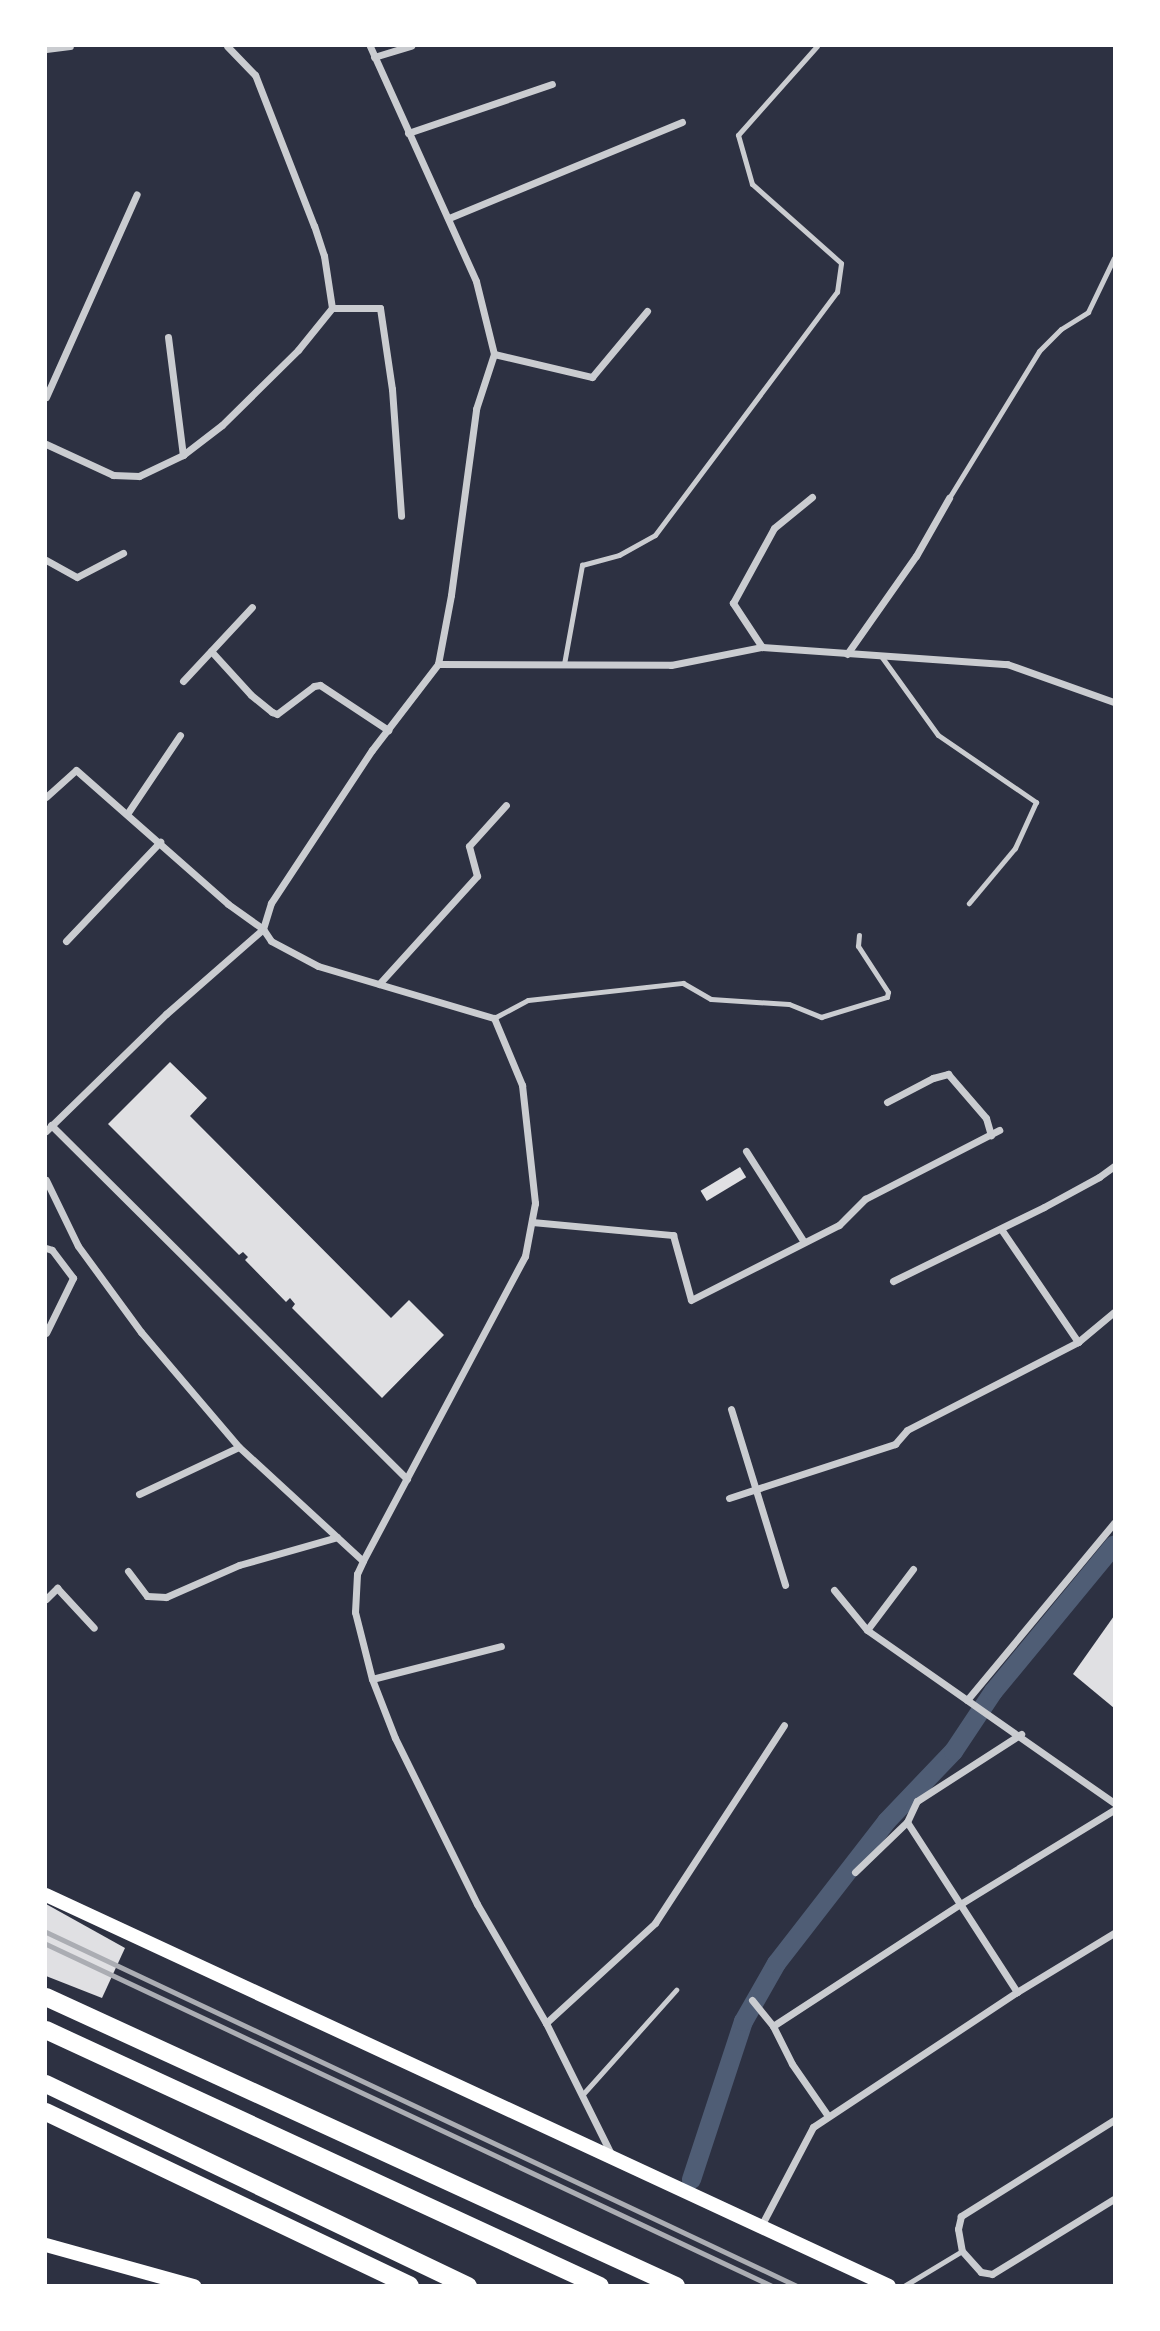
<!DOCTYPE html>
<html>
<head>
<meta charset="utf-8">
<style>
  body { margin:0 }
  #map { position:relative; width:1160px; height:2331px; overflow:hidden; background:#2d3142; font-family:Ubuntu,sans-serif }
  div>[style] { position:absolute }
  .canal>* { height:19px; margin:-9.5px; padding:0 9.5px; transform-origin:9.5px; border-radius:9.5px; background:#4f5d75 }
  .building>* { inset:0; background:#e0e0e3; transform-origin:0 0 }
  .service>* { height:5px; margin:-2.5px; padding:0 2.5px; transform-origin:2.5px; border-radius:2.5px; background:#caccd0 }
  .minor>* { height:7px; margin:-3.5px; padding:0 3.5px; transform-origin:3.5px; border-radius:3.5px; background:#caccd0 }
  .secondary>* { height:14px; margin:-7px; padding:0 7px; transform-origin:7px; border-radius:7px; background:#fff }
  .trunk>* { height:18px; margin:-9px; padding:0 9px; transform-origin:9px; border-radius:9px; background:#fff }
  .rail>* { height:5px; margin:-2.5px; padding:0 2.5px; transform-origin:2.5px; border-radius:2.5px; background:#abadb3 }
  span { translate:-50% -50%; white-space:nowrap; text-align:center; line-height:1.15; -webkit-text-stroke:5px #fff; paint-order:stroke }
  .frame { position:absolute; inset:0; border:47px solid #fff; pointer-events:none }
</style>
</head>
<body>
<div id="map">
  <div class="canal">
    <div style="left:691px;top:2179px;width:166px;rotate:-71.8deg"></div>
    <div style="left:743px;top:2021px;width:67px;rotate:-60.4deg"></div>
    <div style="left:776px;top:1963px;width:180px;rotate:-52.2deg"></div>
    <div style="left:886px;top:1821px;width:97px;rotate:-46.3deg"></div>
    <div style="left:953px;top:1751px;width:72px;rotate:-56.3deg"></div>
    <div style="left:993px;top:1691px;width:190px;rotate:-50.5deg"></div>
  </div>
  <div class="building">
    <div style="clip-path:polygon(170px 1062px,207px 1098px,190px 1116px,391px 1318px,409px 1300px,444px 1335px,382px 1398px,292px 1308px,295px 1304px,290px 1298px,286px 1302px,245px 1260px,248px 1257px,243px 1252px,239px 1255px,108px 1124px)"></div>
    <div style="left:740px;top:1167px;width:12px;height:46px;rotate:59deg"></div>
    <div style="clip-path:polygon(1114px 1616px,1114px 1708px,1073px 1674px)"></div>
    <div style="clip-path:polygon(46px 1904px,125px 1948px,102px 1998px,46px 1976px)"></div>
  </div>
  <div class="service">
    <div style="left:949px;top:498px;width:172px;rotate:-58.5deg"></div>
    <div style="left:1039px;top:351px;width:31px;rotate:-45deg"></div>
    <div style="left:1061px;top:329px;width:32px;rotate:-32deg"></div>
    <div style="left:1088px;top:312px;width:60px;rotate:-64.3deg"></div>
    <div style="left:881px;top:656px;width:97px;rotate:54.2deg"></div>
    <div style="left:938px;top:735px;width:119px;rotate:34.4deg"></div>
    <div style="left:1036px;top:802px;width:51px;rotate:114.5deg"></div>
    <div style="left:1015px;top:848px;width:72px;rotate:129.9deg"></div>
    <div style="left:564px;top:664px;width:101px;rotate:-79.7deg"></div>
    <div style="left:582px;top:565px;width:38px;rotate:-15deg"></div>
    <div style="left:619px;top:555px;width:41px;rotate:-29.1deg"></div>
    <div style="left:655px;top:535px;width:304px;rotate:-53.2deg"></div>
    <div style="left:837px;top:292px;width:29px;rotate:-82deg"></div>
    <div style="left:841px;top:263px;width:119px;rotate:-138.4deg"></div>
    <div style="left:752px;top:184px;width:51px;rotate:-105.9deg"></div>
    <div style="left:738px;top:135px;width:119px;rotate:-48.4deg"></div>
    <div style="left:494px;top:1018px;width:38px;rotate:-28deg"></div>
    <div style="left:528px;top:1000px;width:156px;rotate:-6.3deg"></div>
    <div style="left:683px;top:983px;width:32px;rotate:30deg"></div>
    <div style="left:711px;top:999px;width:78px;rotate:3.7deg"></div>
    <div style="left:789px;top:1004px;width:35px;rotate:22deg"></div>
    <div style="left:821px;top:1017px;width:69px;rotate:-16.9deg"></div>
    <div style="left:887px;top:997px;width:5px;rotate:-79deg"></div>
    <div style="left:888px;top:992px;width:55px;rotate:-123.1deg"></div>
    <div style="left:858px;top:946px;width:11px;rotate:-85deg"></div>
    <div style="left:583px;top:2094px;width:140px;rotate:-48.2deg"></div>
    <div style="left:904px;top:2286px;width:68px;rotate:-31.1deg"></div>
  </div>
  <div class="minor">
    <div style="left:46px;top:49px;width:24px;rotate:-7deg"></div>
    <div style="left:374px;top:57px;width:39px;rotate:-17deg"></div>
    <div style="left:408px;top:133px;width:152px;rotate:-18.8deg"></div>
    <div style="left:449px;top:218px;width:252px;rotate:-22.4deg"></div>
    <div style="left:332px;top:308px;width:48px"></div>
    <div style="left:380px;top:308px;width:82px;rotate:81.6deg"></div>
    <div style="left:392px;top:389px;width:127px;rotate:85.9deg"></div>
    <div style="left:168px;top:337px;width:119px;rotate:82.8deg"></div>
    <div style="left:494px;top:354px;width:101px;rotate:13.2deg"></div>
    <div style="left:592px;top:377px;width:86px;rotate:-50.2deg"></div>
    <div style="left:46px;top:397px;width:222px;rotate:-65.9deg"></div>
    <div style="left:46px;top:444px;width:74px;rotate:24.8deg"></div>
    <div style="left:113px;top:475px;width:26px;rotate:2deg"></div>
    <div style="left:139px;top:476px;width:49px;rotate:-25.5deg"></div>
    <div style="left:183px;top:455px;width:49px;rotate:-37.6deg"></div>
    <div style="left:222px;top:425px;width:107px;rotate:-44.6deg"></div>
    <div style="left:298px;top:350px;width:54px;rotate:-51deg"></div>
    <div style="left:332px;top:308px;width:53px;rotate:-98.7deg"></div>
    <div style="left:324px;top:256px;width:32px;rotate:-108deg"></div>
    <div style="left:314px;top:226px;width:162px;rotate:-111.3deg"></div>
    <div style="left:255px;top:75px;width:40px;rotate:-134deg"></div>
    <div style="left:46px;top:560px;width:35px;rotate:29deg"></div>
    <div style="left:77px;top:577px;width:52px;rotate:-27.6deg"></div>
    <div style="left:762px;top:647px;width:53px;rotate:-123.4deg"></div>
    <div style="left:733px;top:603px;width:85px;rotate:-61.3deg"></div>
    <div style="left:774px;top:528px;width:49px;rotate:-39.2deg"></div>
    <div style="left:211px;top:651px;width:59px;rotate:47.7deg"></div>
    <div style="left:251px;top:695px;width:27px;rotate:39deg"></div>
    <div style="left:272px;top:712px;width:5px;rotate:22deg"></div>
    <div style="left:277px;top:714px;width:46px;rotate:-37.1deg"></div>
    <div style="left:314px;top:686px;width:6px;rotate:-9deg"></div>
    <div style="left:320px;top:685px;width:82px;rotate:33.5deg"></div>
    <div style="left:847px;top:654px;width:120px;rotate:-54.9deg"></div>
    <div style="left:916px;top:556px;width:67px;rotate:-60.4deg"></div>
    <div style="left:438px;top:664px;width:233px;rotate:0.2deg"></div>
    <div style="left:671px;top:665px;width:93px;rotate:-11.2deg"></div>
    <div style="left:762px;top:647px;width:246px;rotate:4deg"></div>
    <div style="left:1007px;top:664px;width:114px;rotate:19.6deg"></div>
    <div style="left:183px;top:681px;width:101px;rotate:-47deg"></div>
    <div style="left:46px;top:797px;width:40px;rotate:-42deg"></div>
    <div style="left:76px;top:770px;width:203px;rotate:41.4deg"></div>
    <div style="left:228px;top:904px;width:43px;rotate:35.5deg"></div>
    <div style="left:263px;top:929px;width:14px;rotate:56deg"></div>
    <div style="left:271px;top:941px;width:53px;rotate:28deg"></div>
    <div style="left:318px;top:966px;width:184px;rotate:16.5deg"></div>
    <div style="left:494px;top:1018px;width:73px;rotate:67.3deg"></div>
    <div style="left:522px;top:1085px;width:119px;rotate:83.7deg"></div>
    <div style="left:535px;top:1203px;width:54px;rotate:100.7deg"></div>
    <div style="left:525px;top:1256px;width:345px;rotate:118deg"></div>
    <div style="left:363px;top:1561px;width:14px;rotate:115deg"></div>
    <div style="left:357px;top:1574px;width:38px;rotate:93deg"></div>
    <div style="left:355px;top:1612px;width:69px;rotate:75.8deg"></div>
    <div style="left:372px;top:1679px;width:63px;rotate:68.7deg"></div>
    <div style="left:395px;top:1738px;width:185px;rotate:63.7deg"></div>
    <div style="left:477px;top:1904px;width:138px;rotate:59.9deg"></div>
    <div style="left:546px;top:2023px;width:148px;rotate:63.6deg"></div>
    <div style="left:127px;top:814px;width:95px;rotate:-56.1deg"></div>
    <div style="left:263px;top:929px;width:27px;rotate:-73deg"></div>
    <div style="left:271px;top:903px;width:183px;rotate:-56.6deg"></div>
    <div style="left:372px;top:750px;width:108px;rotate:-52.5deg"></div>
    <div style="left:438px;top:664px;width:70px;rotate:-79.3deg"></div>
    <div style="left:451px;top:595px;width:188px;rotate:-82.3deg"></div>
    <div style="left:476px;top:409px;width:58px;rotate:-71.9deg"></div>
    <div style="left:494px;top:354px;width:75px;rotate:-103.9deg"></div>
    <div style="left:476px;top:281px;width:258px;rotate:-114.3deg"></div>
    <div style="left:66px;top:941px;width:137px;rotate:-46.5deg"></div>
    <div style="left:379px;top:984px;width:146px;rotate:-47.8deg"></div>
    <div style="left:477px;top:876px;width:31px;rotate:-105deg"></div>
    <div style="left:469px;top:846px;width:55px;rotate:-47.9deg"></div>
    <div style="left:887px;top:1102px;width:52px;rotate:-27.6deg"></div>
    <div style="left:933px;top:1078px;width:16px;rotate:-15deg"></div>
    <div style="left:948px;top:1074px;width:58px;rotate:49.2deg"></div>
    <div style="left:986px;top:1118px;width:18px;rotate:74deg"></div>
    <div style="left:51px;top:1125px;width:502px;rotate:44.84deg"></div>
    <div style="left:46px;top:1131px;width:168px;rotate:-44.3deg"></div>
    <div style="left:166px;top:1014px;width:129px;rotate:-41.2deg"></div>
    <div style="left:746px;top:1151px;width:108px;rotate:57.5deg"></div>
    <div style="left:46px;top:1180px;width:73px;rotate:64.1deg"></div>
    <div style="left:78px;top:1246px;width:107px;rotate:53.8deg"></div>
    <div style="left:141px;top:1332px;width:151px;rotate:49.6deg"></div>
    <div style="left:239px;top:1447px;width:168px;rotate:42.6deg"></div>
    <div style="left:532px;top:1222px;width:142px;rotate:5.3deg"></div>
    <div style="left:673px;top:1235px;width:67px;rotate:74.5deg"></div>
    <div style="left:691px;top:1300px;width:166px;rotate:-26.9deg"></div>
    <div style="left:839px;top:1225px;width:37px;rotate:-45deg"></div>
    <div style="left:865px;top:1199px;width:151px;rotate:-27.2deg"></div>
    <div style="left:1001px;top:1229px;width:137px;rotate:55.7deg"></div>
    <div style="left:46px;top:1248px;width:6px;rotate:18deg"></div>
    <div style="left:52px;top:1250px;width:35px;rotate:53deg"></div>
    <div style="left:73px;top:1278px;width:61px;rotate:116.1deg"></div>
    <div style="left:893px;top:1281px;width:168px;rotate:-26.1deg"></div>
    <div style="left:1044px;top:1207px;width:63px;rotate:-28.6deg"></div>
    <div style="left:1099px;top:1177px;width:19px;rotate:-36deg"></div>
    <div style="left:731px;top:1409px;width:184px;rotate:72.9deg"></div>
    <div style="left:139px;top:1494px;width:110px;rotate:-25.2deg"></div>
    <div style="left:729px;top:1498px;width:175px;rotate:-18deg"></div>
    <div style="left:895px;top:1444px;width:18px;rotate:-49deg"></div>
    <div style="left:907px;top:1430px;width:192px;rotate:-27.2deg"></div>
    <div style="left:1078px;top:1342px;width:47px;rotate:-39.8deg"></div>
    <div style="left:913px;top:1569px;width:76px;rotate:127deg"></div>
    <div style="left:867px;top:1630px;width:302px;rotate:35deg"></div>
    <div style="left:128px;top:1571px;width:31px;rotate:53deg"></div>
    <div style="left:147px;top:1596px;width:19px;rotate:3deg"></div>
    <div style="left:166px;top:1597px;width:80px;rotate:-23.7deg"></div>
    <div style="left:239px;top:1565px;width:102px;rotate:-15.9deg"></div>
    <div style="left:834px;top:1590px;width:52px;rotate:50.5deg"></div>
    <div style="left:46px;top:1599px;width:16px;rotate:-45deg"></div>
    <div style="left:57px;top:1588px;width:54px;rotate:47.2deg"></div>
    <div style="left:372px;top:1679px;width:133px;rotate:-14.3deg"></div>
    <div style="left:967px;top:1700px;width:230px;rotate:-50.3deg"></div>
    <div style="left:855px;top:1872px;width:72px;rotate:-43.9deg"></div>
    <div style="left:1017px;top:1992px;width:202px;rotate:-122.9deg"></div>
    <div style="left:907px;top:1822px;width:23px;rotate:-65deg"></div>
    <div style="left:917px;top:1801px;width:124px;rotate:-32.8deg"></div>
    <div style="left:752px;top:2000px;width:33px;rotate:51deg"></div>
    <div style="left:773px;top:2026px;width:42px;rotate:63.4deg"></div>
    <div style="left:792px;top:2064px;width:63px;rotate:55.3deg"></div>
    <div style="left:546px;top:2023px;width:148px;rotate:-42.5deg"></div>
    <div style="left:655px;top:1923px;width:236px;rotate:-56.9deg"></div>
    <div style="left:773px;top:2026px;width:225px;rotate:-33.1deg"></div>
    <div style="left:962px;top:1903px;width:178px;rotate:-31.5deg"></div>
    <div style="left:1114px;top:2120px;width:181px;rotate:147.9deg"></div>
    <div style="left:961px;top:2216px;width:13px;rotate:103deg"></div>
    <div style="left:958px;top:2229px;width:22px;rotate:80deg"></div>
    <div style="left:962px;top:2251px;width:28px;rotate:48deg"></div>
    <div style="left:981px;top:2272px;width:11px;rotate:10deg"></div>
    <div style="left:992px;top:2274px;width:143px;rotate:-31.6deg"></div>
    <div style="left:761px;top:2226px;width:112px;rotate:-62.3deg"></div>
    <div style="left:813px;top:2127px;width:245px;rotate:-33.5deg"></div>
    <div style="left:1017px;top:1992px;width:114px;rotate:-31.3deg"></div>
  </div>
  <div class="secondary">
    <div style="left:46px;top:1895px;width:929px;rotate:24.88deg"></div>
    <div style="left:46px;top:2245px;width:154px;rotate:15.5deg"></div>
  </div>
  <div class="trunk">
    <div style="left:46px;top:1997px;width:693px;rotate:24.64deg"></div>
    <div style="left:46px;top:2030px;width:610px;rotate:24.8deg"></div>
    <div style="left:46px;top:2084px;width:468px;rotate:25.6deg"></div>
    <div style="left:46px;top:2112px;width:403px;rotate:25.5deg"></div>
  </div>
  <div class="rail">
    <div style="left:46px;top:1932px;width:830px;rotate:25.24deg"></div>
    <div style="left:46px;top:1944px;width:803px;rotate:25.22deg"></div>
  </div>
  <div class="frame"></div>
</div>
</body>
</html>
